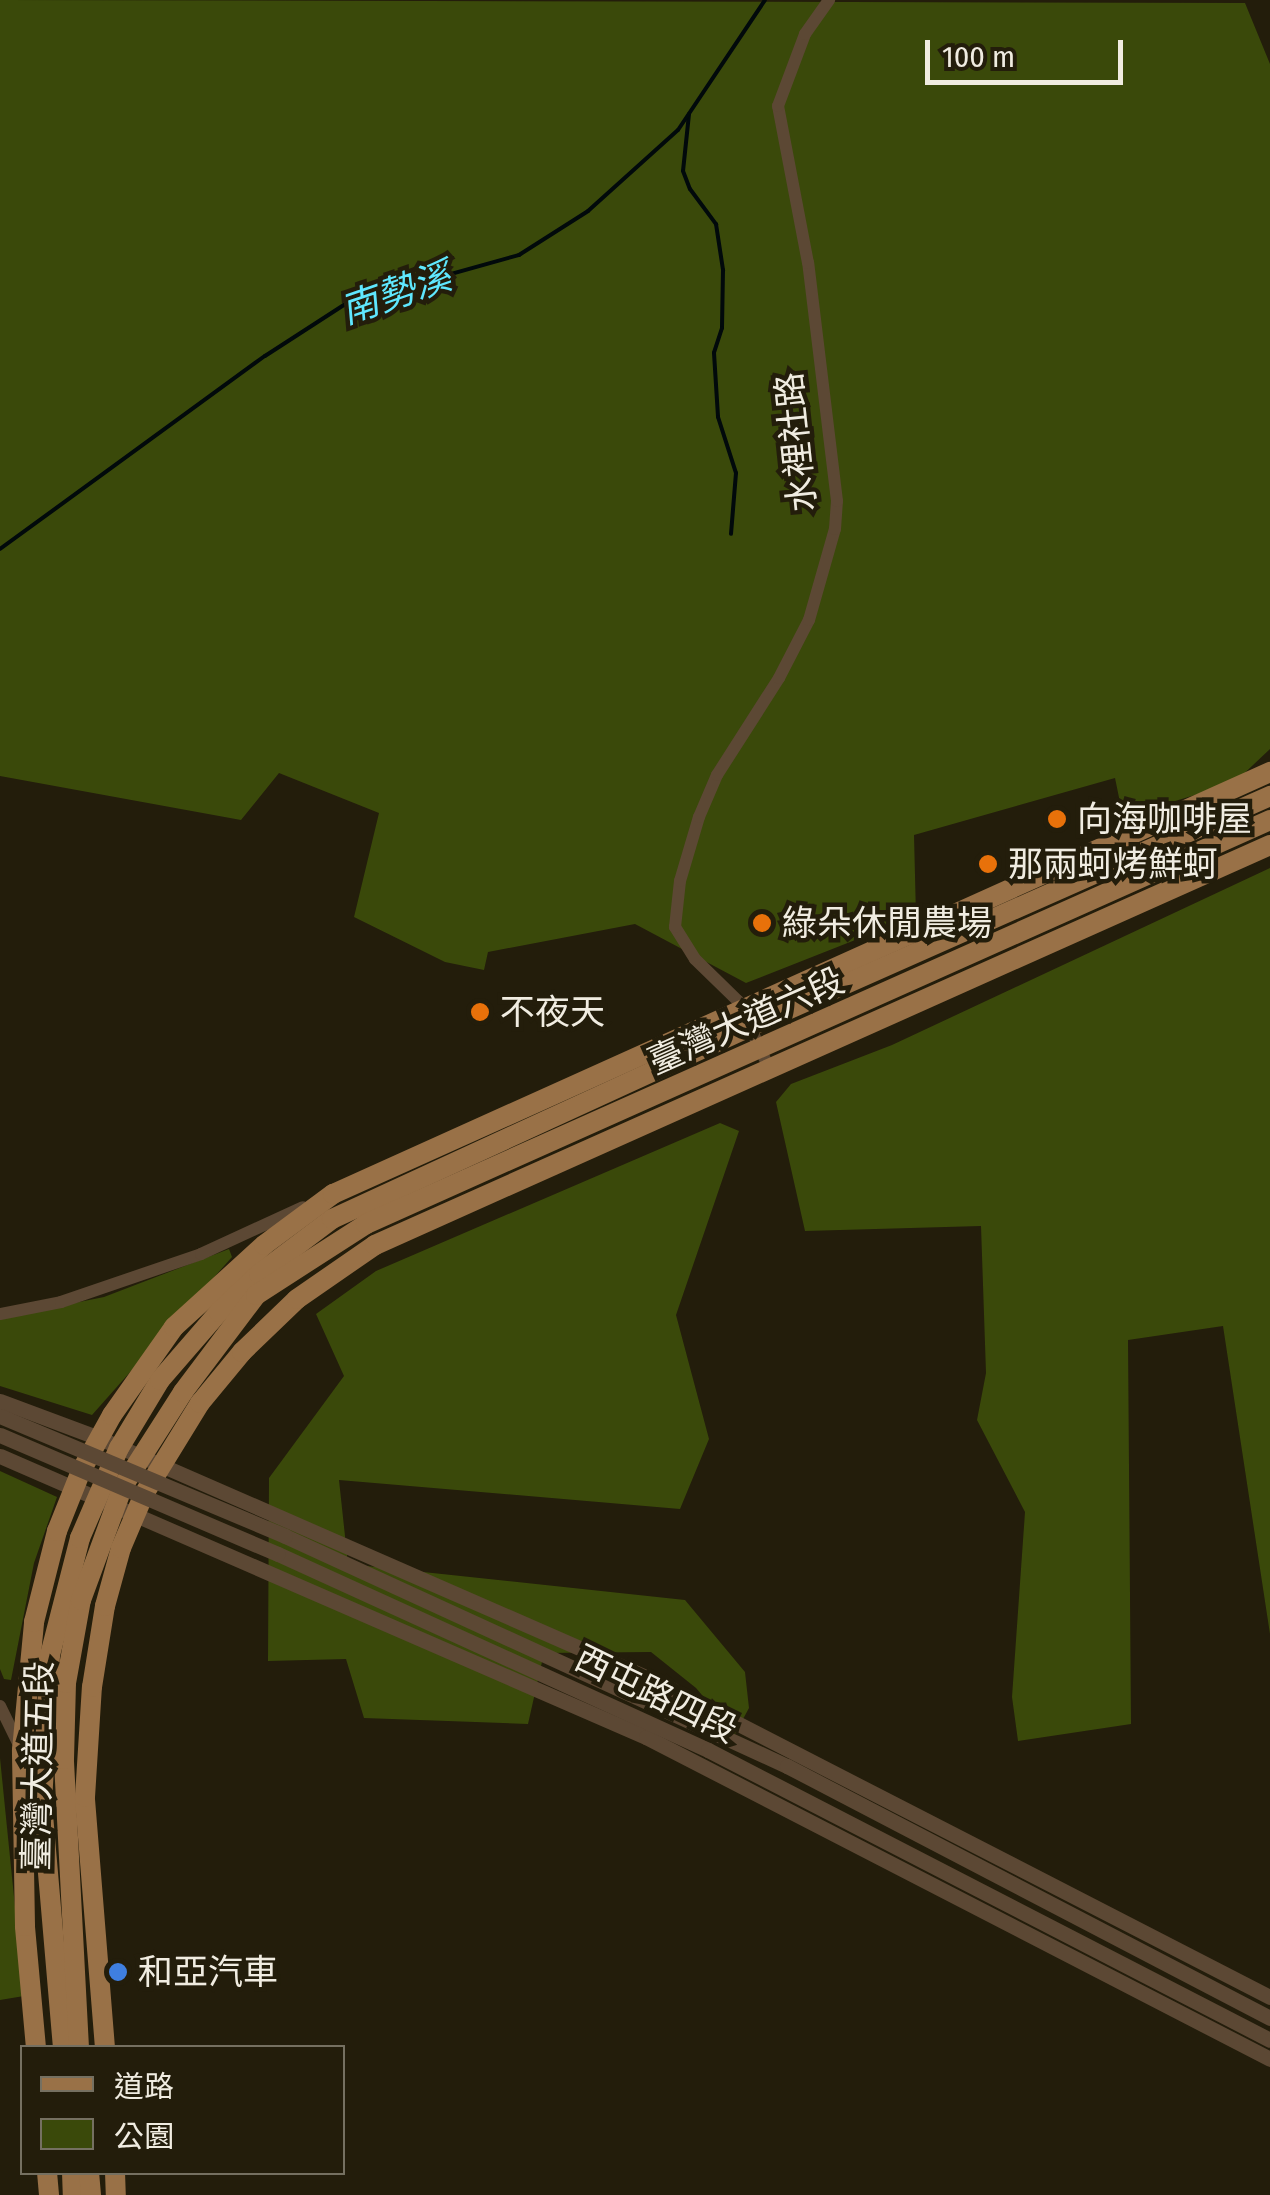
<!DOCTYPE html>
<html>
<head>
<meta charset="utf-8">
<style>
  body { margin:0 }
  #map { position:relative; width:1270px; height:2195px; overflow:hidden; background:#231d0b; font-family:"Fira Sans Condensed","Noto Sans TC",sans-serif }
  div>[style] { position:absolute }
  .green>* { inset:0; background:#3a490a }
  .stream>* { height:4px; margin:-2px; padding:0 2px; transform-origin:2px; border-radius:2px; background:#01090b }
  .minor>* { height:12px; margin:-6px; padding:0 6px; transform-origin:6px; border-radius:6px; background:#5c4834 }
  .tertiary>* { height:15px; margin:-7.5px; padding:0 7.5px; transform-origin:7.5px; border-radius:7.5px; background:#5c4834 }
  .primary>* { height:20px; margin:-10px; padding:0 10px; transform-origin:10px; border-radius:10px; background:#997147 }
  .tertiary-bridge>* { height:15px; margin:-7.5px; padding:0 7.5px; transform-origin:7.5px; border-radius:7.5px; background:#5c4834 }
  .dots>* { width:28px; height:28px; translate:-50% -50%; box-sizing:border-box; border:5px solid #231d0b; border-radius:50% }
  span { translate:-50% -50%; white-space:nowrap; text-align:center; line-height:1.15; -webkit-text-stroke:9px #231d0b; paint-order:stroke }
  .street-label { font-size:35px; color:#f0ece1 }
  .poi-label { font-size:35px; color:#f0ece1 }
  .left { translate:0 -50%; text-align:left }
  .water-label { font-size:38px; color:#5fe7fe; font-style:italic }
  .legend { position:absolute; left:20px; top:2045px; width:325px; height:130px; box-sizing:border-box; background:#231d0b; border:2px solid #757061; margin:0; padding:12px 18px; list-style:none; font-size:30px; color:#f0ece1 }
  .legend li { display:flex; align-items:center; gap:20px; height:50px }
  .legend b { width:50px; border:2px solid #757061 }
  .scale { position:absolute; left:925px; top:40px; width:198px; height:45px; box-sizing:border-box; border:5px solid #f0ece1; border-top:0; padding-left:12px; font-size:30px; line-height:35px; white-space:nowrap; color:#f0ece1; -webkit-text-stroke:8px #231d0b; paint-order:stroke }
</style>
</head>
<body>
<div id="map">
  <div class="green">
    <div style="clip-path:polygon(0 0,1245px 3px,1270px 64px,1270px 749px,1234px 783px,1123px 817px,1115px 778px,914px 835px,916px 916px,746px 983px,635px 924px,488px 952px,484px 970px,445px 962px,354px 917px,379px 813px,279px 773px,241px 820px,0 776px)"></div>
    <div style="clip-path:polygon(1270px 868px,1270px 1634px,1223px 1326px,1128px 1340px,1131px 1724px,1018px 1741px,1012px 1697px,1025px 1512px,977px 1420px,986px 1373px,981px 1226px,805px 1231px,776px 1102px,791px 1084px,892px 1045px)"></div>
    <div style="clip-path:polygon(720px 1123px,739px 1131px,676px 1315px,709px 1439px,680px 1509px,339px 1480px,348px 1564px,685px 1600px,745px 1672px,749px 1708px,735px 1734px,696px 1688px,651px 1652px,544px 1653px,528px 1724px,364px 1718px,346px 1659px,268px 1661px,269px 1478px,344px 1376px,316px 1314px,376px 1271px)"></div>
    <div style="clip-path:polygon(229px 1249px,232px 1257px,92px 1415px,0 1386px,0 1318px,104px 1297px)"></div>
    <div style="clip-path:polygon(0 1471px,57px 1497px,34px 1563px,11px 1680px,4px 1679px,0 1669px)"></div>
    <div style="clip-path:polygon(0 1758px,24px 1996px,0 2000px)"></div>
  </div>
  <div class="stream">
    <div style="left:689px;top:114px;width:57px;rotate:96deg"></div>
    <div style="left:683px;top:171px;width:19px;rotate:69deg"></div>
    <div style="left:690px;top:189px;width:44px;rotate:53.4deg"></div>
    <div style="left:716px;top:224px;width:47px;rotate:81.3deg"></div>
    <div style="left:723px;top:270px;width:58px;rotate:91deg"></div>
    <div style="left:722px;top:328px;width:26px;rotate:108deg"></div>
    <div style="left:714px;top:353px;width:64px;rotate:86.4deg"></div>
    <div style="left:718px;top:417px;width:59px;rotate:72.2deg"></div>
    <div style="left:736px;top:473px;width:61px;rotate:94.7deg"></div>
    <div style="left:0;top:549px;width:328px;rotate:-36.1deg"></div>
    <div style="left:265px;top:356px;width:98px;rotate:-32.9deg"></div>
    <div style="left:347px;top:303px;width:179px;rotate:-15.6deg"></div>
    <div style="left:519px;top:255px;width:82px;rotate:-32.5deg"></div>
    <div style="left:588px;top:211px;width:121px;rotate:-42deg"></div>
    <div style="left:678px;top:130px;width:156px;rotate:-56.2deg"></div>
  </div>
  <div class="minor">
    <div style="left:769px;top:1068px;width:74px;rotate:-114.8deg"></div>
    <div style="left:738px;top:1001px;width:60px;rotate:-135.7deg"></div>
    <div style="left:695px;top:959px;width:38px;rotate:-122deg"></div>
    <div style="left:675px;top:927px;width:46px;rotate:-83.8deg"></div>
    <div style="left:680px;top:881px;width:67px;rotate:-73.5deg"></div>
    <div style="left:699px;top:817px;width:46px;rotate:-66.8deg"></div>
    <div style="left:717px;top:775px;width:115px;rotate:-57.4deg"></div>
    <div style="left:779px;top:678px;width:65px;rotate:-62.7deg"></div>
    <div style="left:809px;top:620px;width:95px;rotate:-74.1deg"></div>
    <div style="left:835px;top:529px;width:28px;rotate:-86deg"></div>
    <div style="left:837px;top:501px;width:240px;rotate:-96.9deg"></div>
    <div style="left:808px;top:263px;width:160px;rotate:-100.8deg"></div>
    <div style="left:778px;top:106px;width:77px;rotate:-69.4deg"></div>
    <div style="left:805px;top:34px;width:42px;rotate:-54.8deg"></div>
    <div style="left:0;top:1314px;width:62px;rotate:-11.1deg"></div>
    <div style="left:61px;top:1302px;width:148px;rotate:-18.9deg"></div>
    <div style="left:201px;top:1254px;width:112px;rotate:-24.7deg"></div>
    <div style="left:0;top:1706px;width:48px;rotate:64deg"></div>
  </div>
  <div class="tertiary">
    <div style="left:0;top:1401px;width:106px;rotate:20.5deg"></div>
    <div style="left:99px;top:1438px;width:607px;rotate:23.61deg"></div>
    <div style="left:655px;top:1681px;width:691px;rotate:27.2deg"></div>
    <div style="left:0;top:1456px;width:704px;rotate:23.51deg"></div>
    <div style="left:646px;top:1737px;width:702px;rotate:27.29deg"></div>
    <div style="left:285px;top:1536px;width:552px;rotate:24.62deg"></div>
    <div style="left:787px;top:1766px;width:545px;rotate:27.55deg"></div>
    <div style="left:278px;top:1554px;width:473px;rotate:24.5deg"></div>
    <div style="left:708px;top:1750px;width:632px;rotate:27.29deg"></div>
  </div>
  <div class="primary">
    <div style="left:36px;top:2048px;width:122px;rotate:-95.2deg"></div>
    <div style="left:25px;top:1926px;width:176px;rotate:-91deg"></div>
    <div style="left:22px;top:1750px;width:129px;rotate:-84.6deg"></div>
    <div style="left:34px;top:1622px;width:94px;rotate:-75.8deg"></div>
    <div style="left:57px;top:1531px;width:65px;rotate:-68.2deg"></div>
    <div style="left:81px;top:1471px;width:64px;rotate:-61deg"></div>
    <div style="left:112px;top:1415px;width:108px;rotate:-54.8deg"></div>
    <div style="left:174px;top:1327px;width:122px;rotate:-42.3deg"></div>
    <div style="left:264px;top:1245px;width:86px;rotate:-36.5deg"></div>
    <div style="left:333px;top:1194px;width:1028px;rotate:-24.25deg"></div>
    <div style="left:63px;top:2048px;width:246px;rotate:-94.9deg"></div>
    <div style="left:42px;top:1803px;width:148px;rotate:-86.9deg"></div>
    <div style="left:50px;top:1655px;width:121px;rotate:-75.6deg"></div>
    <div style="left:80px;top:1538px;width:98px;rotate:-66.6deg"></div>
    <div style="left:119px;top:1448px;width:79px;rotate:-58.9deg"></div>
    <div style="left:160px;top:1380px;width:90px;rotate:-49.1deg"></div>
    <div style="left:219px;top:1312px;width:55px;rotate:-43.5deg"></div>
    <div style="left:259px;top:1274px;width:91px;rotate:-37deg"></div>
    <div style="left:332px;top:1219px;width:461px;rotate:-24.7deg"></div>
    <div style="left:751px;top:1026px;width:568px;rotate:-23.9deg"></div>
    <div style="left:79px;top:2048px;width:289px;rotate:-93deg"></div>
    <div style="left:64px;top:1759px;width:76px;rotate:-88.5deg"></div>
    <div style="left:66px;top:1683px;width:84px;rotate:-79.8deg"></div>
    <div style="left:81px;top:1600px;width:121px;rotate:-69.8deg"></div>
    <div style="left:123px;top:1486px;width:112px;rotate:-57.4deg"></div>
    <div style="left:183px;top:1392px;width:121px;rotate:-53deg"></div>
    <div style="left:256px;top:1295px;width:131px;rotate:-32.8deg"></div>
    <div style="left:366px;top:1224px;width:990px;rotate:-24.08deg"></div>
    <div style="left:105px;top:2048px;width:252px;rotate:-94.6deg"></div>
    <div style="left:85px;top:1797px;width:110px;rotate:-86.4deg"></div>
    <div style="left:92px;top:1687px;width:82px;rotate:-80.9deg"></div>
    <div style="left:105px;top:1606px;width:60px;rotate:-74.6deg"></div>
    <div style="left:121px;top:1548px;width:59px;rotate:-66.9deg"></div>
    <div style="left:144px;top:1494px;width:107px;rotate:-58.4deg"></div>
    <div style="left:200px;top:1403px;width:66px;rotate:-50.5deg"></div>
    <div style="left:242px;top:1352px;width:76px;rotate:-43.9deg"></div>
    <div style="left:297px;top:1299px;width:95px;rotate:-34.7deg"></div>
    <div style="left:375px;top:1245px;width:980px;rotate:-24.08deg"></div>
    <div style="left:47px;top:2172px;width:23px;rotate:85deg"></div>
    <div style="left:72px;top:2172px;width:23px;rotate:88deg"></div>
    <div style="left:89px;top:2172px;width:23px;rotate:85deg"></div>
    <div style="left:115px;top:2172px;width:23px;rotate:88deg"></div>
  </div>
  <div class="tertiary-bridge">
    <div style="left:0;top:1416px;width:309px;rotate:22.8deg"></div>
    <div style="left:0;top:1435px;width:302px;rotate:23.2deg"></div>
  </div>
  <div class="dots">
    <div style="left:1057px;top:819px;background:#e8710a"></div>
    <div style="left:988px;top:864px;background:#e8710a"></div>
    <div style="left:762px;top:923px;background:#e8710a"></div>
    <div style="left:480px;top:1012px;background:#e8710a"></div>
    <div style="left:118px;top:1972px;background:#3f7fe0"></div>
  </div>
  <div class="street-label">
    <span style="left:796px;top:442px;rotate:-96deg">水裡社路</span>
    <span style="left:746px;top:1021px;rotate:-24deg">臺灣大道六段</span>
    <span style="left:656px;top:1694px;rotate:26deg">西屯路四段</span>
    <span style="left:38px;top:1766px;rotate:-89deg">臺灣大道五段</span>
  </div>
  <div class="poi-label">
    <span class="left" style="left:1077px;top:819px">向海咖啡屋</span>
    <span class="left" style="left:1008px;top:864px">那兩蚵烤鮮蚵</span>
    <span class="left" style="left:782px;top:923px">綠朵休閒農場</span>
    <span class="left" style="left:500px;top:1012px">不夜天</span>
    <span class="left" style="left:138px;top:1972px">和亞汽車</span>
  </div>
  <div class="water-label">
    <span style="left:396px;top:294px;rotate:-19deg">南勢溪</span>
  </div>
  <ul class="legend">
  <li><b style="height:12px;background:#997147"></b>道路</li>
  <li><b style="height:28px;background:#3a490a"></b>公園</li>
  </ul>
  <div class="scale">100 m</div>
</div>
</body>
</html>
